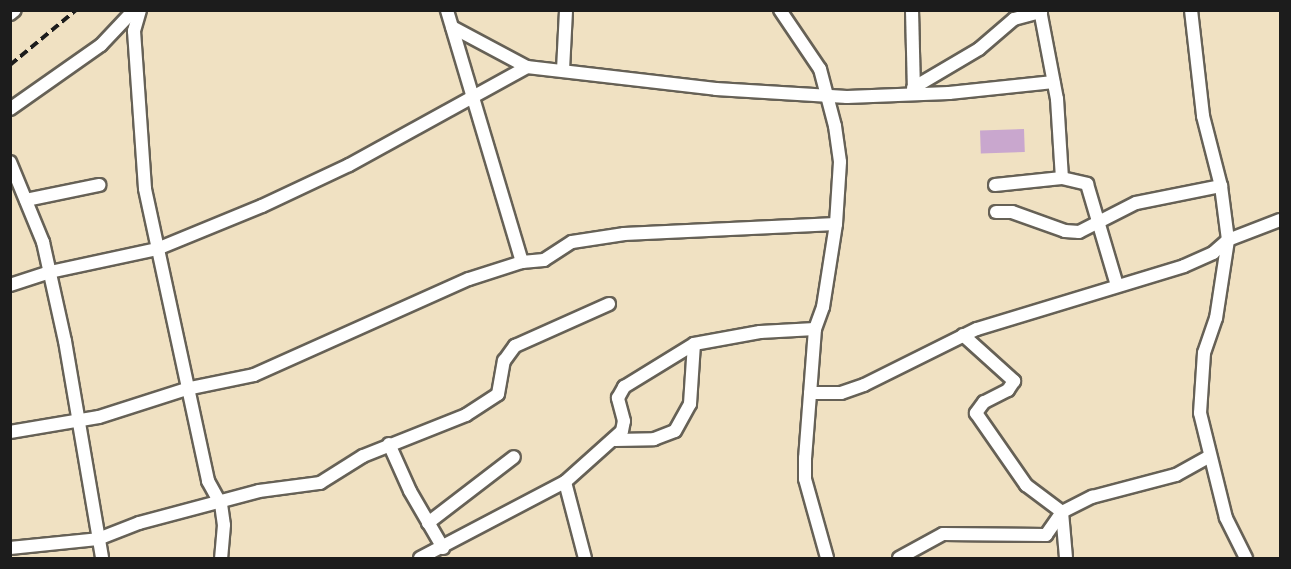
<!DOCTYPE html>
<html>
<head>
<meta charset="utf-8">
<style>
  body { margin:0 }
  #map { position:relative; width:1291px; height:569px; overflow:hidden; background:#f0e1c2; font-family:Pangolin,sans-serif }
  div>[style] { position:absolute }
  .building>* { inset:0; background:#c9a7ce; transform-origin:0 0 }
  .roads { filter:drop-shadow(2px 0 #666156) drop-shadow(-2px 0 #666156) drop-shadow(0 2px #666156) drop-shadow(0 -2px #666156) }
  .street>* { height:12px; margin:-6px; padding:0 6px; transform-origin:6px; border-radius:6px; background:#fff }
  .rail>* { height:4px; margin-top:-2px; transform-origin:0; background:repeating-linear-gradient(90deg,#1c1c1c 0 9px,transparent 0 13.5px) }
  span { translate:-50% -50%; white-space:nowrap; text-align:center; line-height:1.15; -webkit-text-stroke:4.5px #fbf7ec; paint-order:stroke }
  .frame { position:absolute; inset:0; border:12px solid #1c1c1c; pointer-events:none }
</style>
</head>
<body>
<div id="map">
  <div class="building">
    <div style="left:1024px;top:129px;width:23px;height:44px;rotate:88deg"></div>
  </div>
  <div class="roads">
    <div class="street">
      <div style="left:140px;top:10px;width:22px;rotate:106deg"></div>
      <div style="left:134px;top:31px;width:158px;rotate:86deg"></div>
      <div style="left:145px;top:189px;width:299px;rotate:77.8deg"></div>
      <div style="left:208px;top:481px;width:26px;rotate:61deg"></div>
      <div style="left:221px;top:504px;width:21px;rotate:82deg"></div>
      <div style="left:224px;top:525px;width:33px;rotate:95deg"></div>
      <div style="left:780px;top:10px;width:71px;rotate:55.9deg"></div>
      <div style="left:820px;top:69px;width:59px;rotate:75.3deg"></div>
      <div style="left:835px;top:126px;width:36px;rotate:82deg"></div>
      <div style="left:840px;top:162px;width:62px;rotate:93.7deg"></div>
      <div style="left:836px;top:224px;width:84px;rotate:98.9deg"></div>
      <div style="left:823px;top:307px;width:23px;rotate:110deg"></div>
      <div style="left:815px;top:329px;width:129px;rotate:94.4deg"></div>
      <div style="left:805px;top:458px;width:21px;rotate:90deg"></div>
      <div style="left:805px;top:479px;width:82px;rotate:74.4deg"></div>
      <div style="left:912px;top:10px;width:83px;rotate:88.6deg"></div>
      <div style="left:1040px;top:10px;width:91px;rotate:79.2deg"></div>
      <div style="left:1057px;top:99px;width:79px;rotate:86.4deg"></div>
      <div style="left:1062px;top:178px;width:26px;rotate:13deg"></div>
      <div style="left:1087px;top:184px;width:105px;rotate:73.5deg"></div>
      <div style="left:1191px;top:10px;width:107px;rotate:83.5deg"></div>
      <div style="left:1203px;top:116px;width:72px;rotate:75.6deg"></div>
      <div style="left:1221px;top:186px;width:54px;rotate:82.6deg"></div>
      <div style="left:1228px;top:240px;width:79px;rotate:98.7deg"></div>
      <div style="left:1216px;top:318px;width:37px;rotate:109deg"></div>
      <div style="left:1204px;top:353px;width:60px;rotate:93.8deg"></div>
      <div style="left:1200px;top:413px;width:108px;rotate:76.1deg"></div>
      <div style="left:1226px;top:518px;width:45px;rotate:63.4deg"></div>
      <div style="left:10px;top:14px;width:6px;rotate:-39deg"></div>
      <div style="left:452px;top:27px;width:85px;rotate:28.1deg"></div>
      <div style="left:527px;top:67px;width:190px;rotate:6.6deg"></div>
      <div style="left:716px;top:89px;width:131px;rotate:3.5deg"></div>
      <div style="left:847px;top:97px;width:102px;rotate:-2.2deg"></div>
      <div style="left:949px;top:93px;width:105px;rotate:-6deg"></div>
      <div style="left:563px;top:70px;width:60px;rotate:-87.1deg"></div>
      <div style="left:913px;top:88px;width:77px;rotate:-30.6deg"></div>
      <div style="left:979px;top:49px;width:46px;rotate:-40.6deg"></div>
      <div style="left:1014px;top:19px;width:28px;rotate:-15deg"></div>
      <div style="left:10px;top:109px;width:111px;rotate:-35.1deg"></div>
      <div style="left:101px;top:45px;width:48px;rotate:-46.7deg"></div>
      <div style="left:10px;top:162px;width:87px;rotate:67.6deg"></div>
      <div style="left:43px;top:242px;width:101px;rotate:77.5deg"></div>
      <div style="left:65px;top:341px;width:220px;rotate:80.3deg"></div>
      <div style="left:995px;top:185px;width:67px;rotate:-6deg"></div>
      <div style="left:26px;top:200px;width:75px;rotate:-11.6deg"></div>
      <div style="left:996px;top:212px;width:16px"></div>
      <div style="left:1012px;top:212px;width:56px;rotate:19.7deg"></div>
      <div style="left:1065px;top:231px;width:14px;rotate:4deg"></div>
      <div style="left:1079px;top:232px;width:64px;rotate:-27deg"></div>
      <div style="left:1136px;top:203px;width:87px;rotate:-11.3deg"></div>
      <div style="left:522px;top:262px;width:22px;rotate:-5deg"></div>
      <div style="left:544px;top:260px;width:33px;rotate:-33deg"></div>
      <div style="left:572px;top:242px;width:53px;rotate:-8.7deg"></div>
      <div style="left:624px;top:234px;width:212px;rotate:-2.7deg"></div>
      <div style="left:10px;top:285px;width:42px;rotate:-18deg"></div>
      <div style="left:50px;top:272px;width:109px;rotate:-12.1deg"></div>
      <div style="left:157px;top:249px;width:113px;rotate:-22.3deg"></div>
      <div style="left:262px;top:206px;width:96px;rotate:-25.2deg"></div>
      <div style="left:349px;top:165px;width:203px;rotate:-28.8deg"></div>
      <div style="left:963px;top:335px;width:69px;rotate:42deg"></div>
      <div style="left:1014px;top:381px;width:11px;rotate:124deg"></div>
      <div style="left:1008px;top:390px;width:27px;rotate:153deg"></div>
      <div style="left:984px;top:402px;width:14px;rotate:126deg"></div>
      <div style="left:976px;top:413px;width:88px;rotate:55.2deg"></div>
      <div style="left:1026px;top:485px;width:45px;rotate:36.9deg"></div>
      <div style="left:1062px;top:512px;width:46px;rotate:85deg"></div>
      <div style="left:810px;top:393px;width:31px"></div>
      <div style="left:841px;top:393px;width:24px;rotate:-19deg"></div>
      <div style="left:864px;top:385px;width:126px;rotate:-26.4deg"></div>
      <div style="left:977px;top:329px;width:216px;rotate:-16.9deg"></div>
      <div style="left:1184px;top:266px;width:32px;rotate:-24deg"></div>
      <div style="left:1213px;top:253px;width:20px;rotate:-41deg"></div>
      <div style="left:1228px;top:240px;width:56px;rotate:-21deg"></div>
      <div style="left:10px;top:432px;width:90px;rotate:-9.6deg"></div>
      <div style="left:99px;top:417px;width:91px;rotate:-17.8deg"></div>
      <div style="left:186px;top:389px;width:69px;rotate:-11.6deg"></div>
      <div style="left:254px;top:375px;width:235px;rotate:-24.1deg"></div>
      <div style="left:469px;top:279px;width:56px;rotate:-17.8deg"></div>
      <div style="left:522px;top:262px;width:263px;rotate:-106.6deg"></div>
      <div style="left:615px;top:440px;width:39px;rotate:-1deg"></div>
      <div style="left:654px;top:439px;width:22px;rotate:-21deg"></div>
      <div style="left:675px;top:431px;width:31px;rotate:-61deg"></div>
      <div style="left:690px;top:404px;width:60px;rotate:-86.2deg"></div>
      <div style="left:389px;top:444px;width:51px;rotate:65.9deg"></div>
      <div style="left:410px;top:491px;width:66px;rotate:59.9deg"></div>
      <div style="left:565px;top:482px;width:79px;rotate:75.3deg"></div>
      <div style="left:428px;top:523px;width:108px;rotate:-37.5deg"></div>
      <div style="left:10px;top:548px;width:88px;rotate:-5.8deg"></div>
      <div style="left:98px;top:539px;width:44px;rotate:-21.3deg"></div>
      <div style="left:139px;top:523px;width:124px;rotate:-14.9deg"></div>
      <div style="left:259px;top:491px;width:62px;rotate:-7.5deg"></div>
      <div style="left:320px;top:483px;width:51px;rotate:-32.1deg"></div>
      <div style="left:363px;top:456px;width:111px;rotate:-21.7deg"></div>
      <div style="left:466px;top:415px;width:38px;rotate:-33deg"></div>
      <div style="left:498px;top:394px;width:34px;rotate:-80deg"></div>
      <div style="left:504px;top:361px;width:19px;rotate:-54deg"></div>
      <div style="left:515px;top:346px;width:103px;rotate:-24.1deg"></div>
      <div style="left:420px;top:558px;width:164px;rotate:-27.7deg"></div>
      <div style="left:565px;top:482px;width:76px;rotate:-41.8deg"></div>
      <div style="left:622px;top:431px;width:10px;rotate:-79deg"></div>
      <div style="left:624px;top:421px;width:24px;rotate:-105deg"></div>
      <div style="left:618px;top:398px;width:13px;rotate:-61deg"></div>
      <div style="left:624px;top:387px;width:82px;rotate:-31.6deg"></div>
      <div style="left:694px;top:344px;width:67px;rotate:-10.3deg"></div>
      <div style="left:760px;top:332px;width:55px;rotate:-3.1deg"></div>
      <div style="left:899px;top:558px;width:50px;rotate:-28.6deg"></div>
      <div style="left:943px;top:534px;width:103px;rotate:0.6deg"></div>
      <div style="left:1046px;top:535px;width:28px;rotate:-55deg"></div>
      <div style="left:1062px;top:512px;width:34px;rotate:-27deg"></div>
      <div style="left:1092px;top:497px;width:87px;rotate:-14.7deg"></div>
      <div style="left:1176px;top:475px;width:38px;rotate:-29deg"></div>
    </div>
  </div>
  <div class="rail">
    <div style="left:10px;top:65px;width:86px;rotate:-39.8deg"></div>
  </div>
  <div class="frame"></div>
</div>
</body>
</html>
